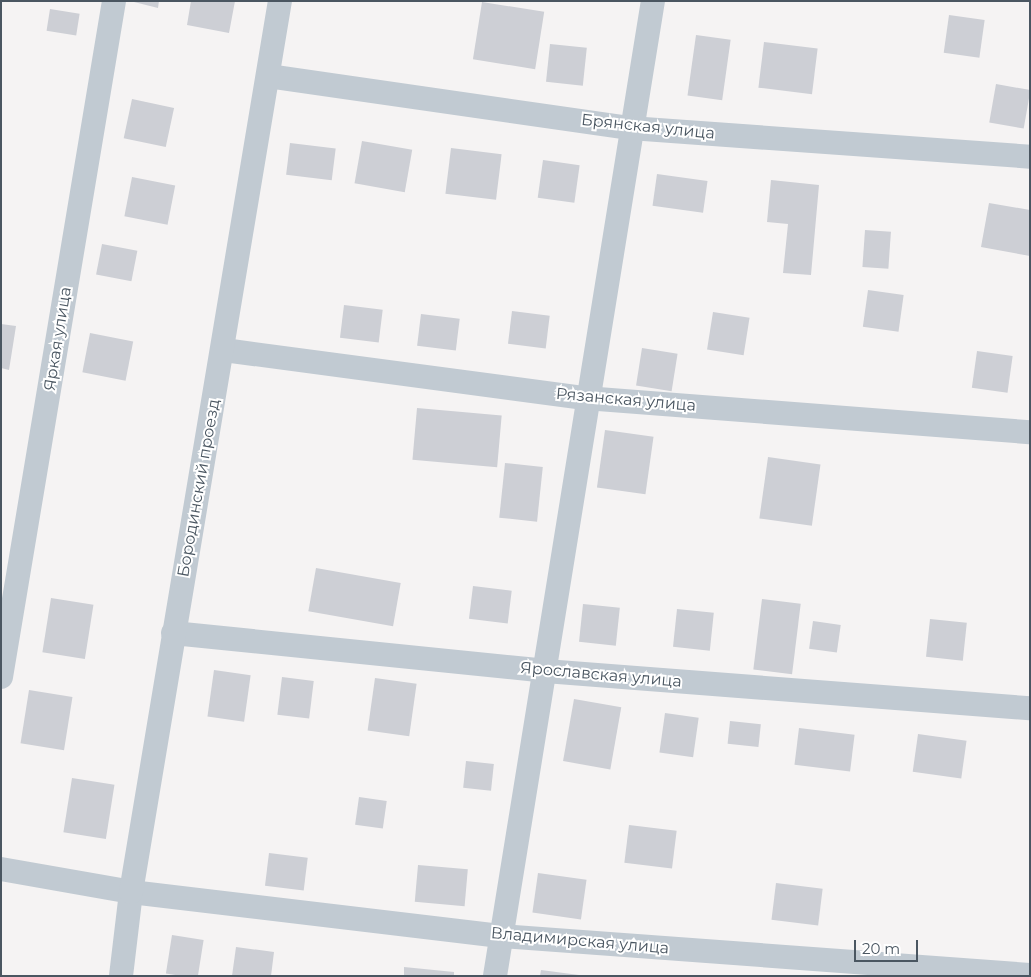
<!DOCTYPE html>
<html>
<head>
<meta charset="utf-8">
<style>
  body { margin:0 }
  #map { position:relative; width:1031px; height:977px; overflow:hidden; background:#f5f3f3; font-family:Montserrat,sans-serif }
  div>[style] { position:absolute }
  .building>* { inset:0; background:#cdcfd5; transform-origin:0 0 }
  .minor>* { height:24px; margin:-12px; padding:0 12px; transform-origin:12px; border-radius:12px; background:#c1cad2 }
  span { translate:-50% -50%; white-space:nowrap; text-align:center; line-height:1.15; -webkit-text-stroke:4px #fff; paint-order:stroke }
  .street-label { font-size:16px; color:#4a5661 }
  .frame { position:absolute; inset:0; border:2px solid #4a5661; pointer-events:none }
  .scale { position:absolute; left:854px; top:940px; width:64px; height:22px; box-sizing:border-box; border:2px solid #4a5661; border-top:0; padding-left:6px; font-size:15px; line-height:18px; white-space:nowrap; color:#4a5661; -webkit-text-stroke:4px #fff; paint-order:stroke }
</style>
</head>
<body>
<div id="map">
  <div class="building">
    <div style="clip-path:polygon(130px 1px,159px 1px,158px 8px)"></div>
    <div style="clip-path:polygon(191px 1px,235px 1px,229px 33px,187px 25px)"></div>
    <div style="left:482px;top:2px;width:63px;height:58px;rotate:9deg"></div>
    <div style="left:50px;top:9px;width:30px;height:22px;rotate:9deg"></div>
    <div style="left:949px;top:15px;width:36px;height:38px;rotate:8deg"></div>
    <div style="left:696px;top:35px;width:35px;height:61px;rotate:8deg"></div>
    <div style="left:764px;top:42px;width:54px;height:46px;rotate:7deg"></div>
    <div style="left:550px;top:44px;width:37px;height:38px;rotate:6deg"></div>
    <div style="left:996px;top:84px;width:35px;height:39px;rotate:10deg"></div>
    <div style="left:132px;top:99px;width:43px;height:40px;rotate:12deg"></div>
    <div style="left:362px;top:141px;width:51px;height:43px;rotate:10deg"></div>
    <div style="left:290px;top:143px;width:46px;height:32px;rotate:7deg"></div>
    <div style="left:451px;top:148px;width:51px;height:46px;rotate:7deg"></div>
    <div style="left:543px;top:160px;width:37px;height:38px;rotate:8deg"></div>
    <div style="left:657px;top:174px;width:51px;height:32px;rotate:8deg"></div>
    <div style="left:132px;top:177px;width:44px;height:40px;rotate:11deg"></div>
    <div style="clip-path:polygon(771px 180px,819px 185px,811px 275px,783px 273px,788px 224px,767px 222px)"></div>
    <div style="clip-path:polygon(989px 203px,1030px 210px,1030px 256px,981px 247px)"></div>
    <div style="left:865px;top:230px;width:26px;height:37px;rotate:4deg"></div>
    <div style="left:102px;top:244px;width:36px;height:31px;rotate:11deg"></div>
    <div style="left:868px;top:290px;width:36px;height:37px;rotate:8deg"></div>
    <div style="left:344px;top:305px;width:39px;height:33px;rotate:7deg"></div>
    <div style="left:512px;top:311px;width:38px;height:33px;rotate:7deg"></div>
    <div style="left:713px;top:312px;width:37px;height:38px;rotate:9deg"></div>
    <div style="left:421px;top:314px;width:39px;height:32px;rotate:7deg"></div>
    <div style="clip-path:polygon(1px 324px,16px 326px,9px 370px,1px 368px)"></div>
    <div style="left:90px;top:333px;width:44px;height:40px;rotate:11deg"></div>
    <div style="left:642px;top:348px;width:36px;height:38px;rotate:9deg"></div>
    <div style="left:977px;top:351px;width:36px;height:37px;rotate:8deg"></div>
    <div style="left:417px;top:408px;width:85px;height:52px;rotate:5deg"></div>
    <div style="left:605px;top:430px;width:49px;height:58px;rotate:8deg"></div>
    <div style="left:768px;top:457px;width:53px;height:62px;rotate:8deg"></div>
    <div style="left:505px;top:463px;width:38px;height:55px;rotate:6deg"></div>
    <div style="left:316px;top:568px;width:86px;height:44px;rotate:10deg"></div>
    <div style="left:473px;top:586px;width:39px;height:33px;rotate:7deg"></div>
    <div style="left:51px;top:598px;width:43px;height:55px;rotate:9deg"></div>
    <div style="left:762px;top:599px;width:39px;height:71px;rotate:7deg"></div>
    <div style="left:583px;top:604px;width:37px;height:38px;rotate:6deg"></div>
    <div style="left:677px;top:609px;width:37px;height:38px;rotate:6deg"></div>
    <div style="left:930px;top:619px;width:37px;height:38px;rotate:6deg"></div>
    <div style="left:813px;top:621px;width:28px;height:28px;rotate:8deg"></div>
    <div style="left:214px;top:670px;width:37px;height:47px;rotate:8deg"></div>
    <div style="left:282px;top:677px;width:32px;height:38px;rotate:7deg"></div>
    <div style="left:375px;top:678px;width:42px;height:53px;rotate:8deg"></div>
    <div style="left:29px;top:690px;width:44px;height:54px;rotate:9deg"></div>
    <div style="left:574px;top:699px;width:48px;height:63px;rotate:10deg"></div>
    <div style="left:665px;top:713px;width:34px;height:40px;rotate:8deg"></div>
    <div style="left:730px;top:721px;width:31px;height:23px;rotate:6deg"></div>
    <div style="left:799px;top:728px;width:56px;height:37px;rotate:7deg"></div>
    <div style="left:918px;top:734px;width:49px;height:38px;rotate:8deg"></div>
    <div style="left:466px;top:761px;width:28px;height:27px;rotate:6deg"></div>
    <div style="left:72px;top:778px;width:43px;height:55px;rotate:9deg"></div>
    <div style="left:359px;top:797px;width:28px;height:28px;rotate:8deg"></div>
    <div style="left:629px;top:825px;width:48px;height:38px;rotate:7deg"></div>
    <div style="left:269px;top:853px;width:39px;height:33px;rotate:7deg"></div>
    <div style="left:418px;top:865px;width:50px;height:37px;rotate:5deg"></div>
    <div style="left:538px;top:873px;width:49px;height:40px;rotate:8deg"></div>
    <div style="left:776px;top:883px;width:47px;height:37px;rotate:7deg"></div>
    <div style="left:172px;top:935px;width:32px;height:39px;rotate:9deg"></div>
    <div style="clip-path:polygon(236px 947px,274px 952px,271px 976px,232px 976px)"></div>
    <div style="clip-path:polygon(404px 967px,454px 972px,454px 976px,404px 976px)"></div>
    <div style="clip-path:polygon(541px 970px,579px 975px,579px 976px,540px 976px)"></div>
  </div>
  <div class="minor">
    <div style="left:268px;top:76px;width:366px;rotate:8.2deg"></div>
    <div style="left:630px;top:128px;width:401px;rotate:4.1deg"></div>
    <div style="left:224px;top:350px;width:364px;rotate:7.6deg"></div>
    <div style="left:585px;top:398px;width:446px;rotate:4.4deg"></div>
    <div style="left:173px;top:633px;width:374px;rotate:5.8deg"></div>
    <div style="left:545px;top:671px;width:486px;rotate:4.4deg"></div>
    <div style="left:1px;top:677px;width:685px;rotate:-80.51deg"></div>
    <div style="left:1px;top:869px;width:132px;rotate:10deg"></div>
    <div style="left:131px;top:892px;width:374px;rotate:6.8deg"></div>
    <div style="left:502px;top:936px;width:529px;rotate:4.22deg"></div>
    <div style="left:121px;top:976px;width:85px;rotate:-83.2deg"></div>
    <div style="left:131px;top:892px;width:903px;rotate:-80.51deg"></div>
    <div style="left:495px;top:976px;width:988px;rotate:-80.8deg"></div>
  </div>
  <div class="street-label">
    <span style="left:648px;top:127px;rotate:6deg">Брянская улица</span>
    <span style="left:58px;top:339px;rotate:-81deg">Яркая улица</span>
    <span style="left:626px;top:400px;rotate:5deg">Рязанская улица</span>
    <span style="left:199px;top:488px;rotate:-80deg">Бородинский проезд</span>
    <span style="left:601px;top:675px;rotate:5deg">Ярославская улица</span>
    <span style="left:580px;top:941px;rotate:5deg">Владимирская улица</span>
  </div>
  <div class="frame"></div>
  <div class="scale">20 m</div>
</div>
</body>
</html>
